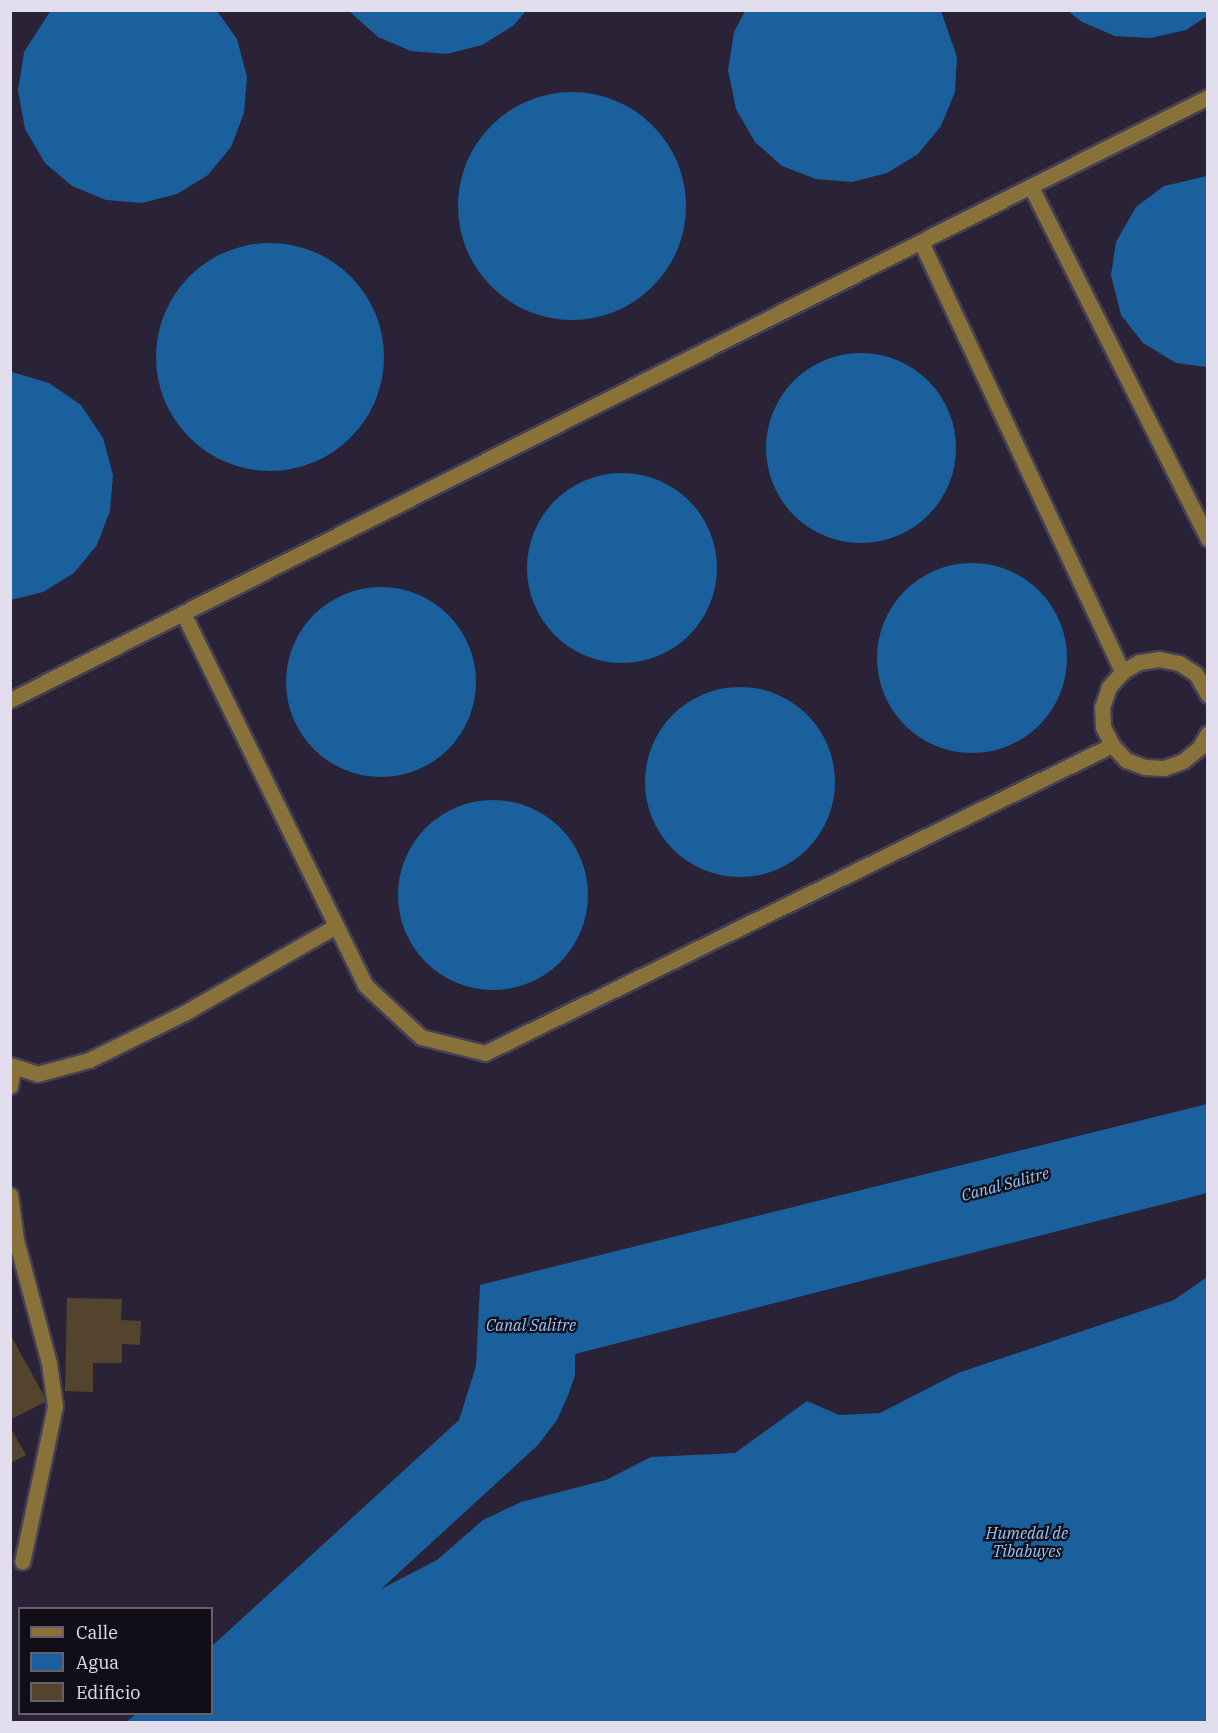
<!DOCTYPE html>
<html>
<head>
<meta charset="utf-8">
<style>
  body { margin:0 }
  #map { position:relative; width:1218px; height:1733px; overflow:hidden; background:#2a2237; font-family:"IBM Plex Serif",serif }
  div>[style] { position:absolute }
  .water>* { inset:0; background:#19609d }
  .round { border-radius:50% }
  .building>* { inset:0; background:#54442e }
  .roads { filter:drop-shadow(2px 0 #474054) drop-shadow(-2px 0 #474054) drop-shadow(0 2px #474054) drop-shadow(0 -2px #474054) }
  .minor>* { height:15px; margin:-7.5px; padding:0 7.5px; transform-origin:7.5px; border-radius:7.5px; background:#887239 }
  span { translate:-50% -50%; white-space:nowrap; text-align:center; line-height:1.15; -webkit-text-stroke:4.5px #110e17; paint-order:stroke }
  .water-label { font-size:16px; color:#96c8fb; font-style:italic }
  .frame { position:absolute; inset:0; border:12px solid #e2ddec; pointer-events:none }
  .legend { position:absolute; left:18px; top:1607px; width:195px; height:108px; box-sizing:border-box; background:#110e17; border:2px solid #65616c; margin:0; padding:8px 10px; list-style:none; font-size:18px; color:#e2ddec }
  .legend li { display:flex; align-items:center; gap:12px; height:30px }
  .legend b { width:30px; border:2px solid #65616c }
</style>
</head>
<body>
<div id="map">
  <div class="water">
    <div style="clip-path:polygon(51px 10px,217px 11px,237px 39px,247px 77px,244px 113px,231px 147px,208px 175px,177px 194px,142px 203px,106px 200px,72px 186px,45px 163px,25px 129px,18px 91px,24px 52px)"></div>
    <div style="clip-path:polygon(1207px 10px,1207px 16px,1186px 30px,1151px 38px,1115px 36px,1082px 22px,1068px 11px)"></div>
    <div style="clip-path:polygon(349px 11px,526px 11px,513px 26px,482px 45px,447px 54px,411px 51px,378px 37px)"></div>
    <div style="clip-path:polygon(745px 11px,941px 11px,957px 57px,955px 92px,941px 126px,918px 154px,887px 173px,852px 182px,816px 179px,782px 166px,755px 142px,736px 109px,728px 70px,734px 32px)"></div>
    <div class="round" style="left:458px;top:92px;width:228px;height:228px"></div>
    <div style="clip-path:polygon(1207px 176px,1208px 176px,1207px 367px,1176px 363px,1143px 343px,1121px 315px,1111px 275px,1116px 242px,1136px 207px,1164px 186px)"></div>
    <div class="round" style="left:156px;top:243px;width:228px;height:228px"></div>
    <div class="round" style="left:766px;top:353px;width:190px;height:190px"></div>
    <div style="clip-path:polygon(12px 372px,49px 383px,81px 405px,103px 438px,113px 475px,110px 511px,97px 545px,74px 573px,43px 592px,11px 600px)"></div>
    <div class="round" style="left:527px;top:473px;width:190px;height:190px"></div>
    <div class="round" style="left:877px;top:563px;width:190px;height:190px"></div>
    <div class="round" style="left:286px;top:587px;width:190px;height:190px"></div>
    <div class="round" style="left:645px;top:687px;width:190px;height:190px"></div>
    <div class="round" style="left:398px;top:800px;width:190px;height:190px"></div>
    <div style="clip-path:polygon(1207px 1104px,1207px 1193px,575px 1354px,575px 1375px,569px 1393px,557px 1420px,538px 1445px,381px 1589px,437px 1560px,483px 1520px,521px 1502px,606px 1480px,651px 1457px,735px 1453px,807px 1401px,839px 1415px,880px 1413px,958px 1373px,1174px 1300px,1207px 1277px,1207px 1722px,126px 1722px,136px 1714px,212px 1714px,212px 1646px,459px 1420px,476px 1366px,480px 1285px)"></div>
  </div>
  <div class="building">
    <div style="clip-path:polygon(67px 1298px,122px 1299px,121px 1320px,141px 1321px,140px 1345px,122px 1344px,122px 1363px,93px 1363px,93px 1392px,65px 1391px)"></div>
    <div style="clip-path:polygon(10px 1334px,47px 1401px,10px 1420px)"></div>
    <div style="clip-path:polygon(10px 1427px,26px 1455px,10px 1463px)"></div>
  </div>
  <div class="roads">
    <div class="minor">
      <div style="left:1031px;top:187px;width:394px;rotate:63.3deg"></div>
      <div style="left:921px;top:242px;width:475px;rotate:64.9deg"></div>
      <div style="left:183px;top:613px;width:414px;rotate:63.9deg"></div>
      <div style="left:365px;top:985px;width:76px;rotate:42.9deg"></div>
      <div style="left:421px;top:1037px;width:66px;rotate:14deg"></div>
      <div style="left:485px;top:1053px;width:699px;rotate:-26.16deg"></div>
      <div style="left:1208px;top:695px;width:24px;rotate:-120deg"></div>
      <div style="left:1196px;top:674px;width:20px;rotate:-147deg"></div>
      <div style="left:1179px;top:663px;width:20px;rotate:-169deg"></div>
      <div style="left:1159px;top:659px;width:20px;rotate:171deg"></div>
      <div style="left:1139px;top:662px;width:20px;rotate:150deg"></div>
      <div style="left:1122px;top:672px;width:20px;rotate:131deg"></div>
      <div style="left:1109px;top:687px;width:21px;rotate:109deg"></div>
      <div style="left:1102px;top:707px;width:20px;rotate:87deg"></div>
      <div style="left:1103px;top:727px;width:20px;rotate:63deg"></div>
      <div style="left:1112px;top:745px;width:21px;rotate:47deg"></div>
      <div style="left:1126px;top:760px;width:19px;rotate:21deg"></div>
      <div style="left:1144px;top:767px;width:20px;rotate:3deg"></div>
      <div style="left:1164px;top:768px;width:20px;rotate:-20deg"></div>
      <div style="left:1183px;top:761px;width:21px;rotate:-39deg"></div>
      <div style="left:1199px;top:748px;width:17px;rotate:-59deg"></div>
      <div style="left:10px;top:700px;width:1341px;rotate:-26.72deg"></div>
      <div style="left:10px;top:1065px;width:28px;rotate:18deg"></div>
      <div style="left:37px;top:1074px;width:54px;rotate:-15.1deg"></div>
      <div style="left:89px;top:1060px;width:106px;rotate:-26.3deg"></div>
      <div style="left:184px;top:1013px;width:175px;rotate:-29.8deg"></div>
      <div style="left:10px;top:1086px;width:19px;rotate:-81deg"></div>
      <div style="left:10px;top:1195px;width:45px;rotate:82.4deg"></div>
      <div style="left:16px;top:1240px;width:127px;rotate:75deg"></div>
      <div style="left:49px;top:1363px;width:43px;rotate:82.1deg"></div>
      <div style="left:55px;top:1406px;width:159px;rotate:101.9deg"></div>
    </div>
  </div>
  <div class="water-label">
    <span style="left:1005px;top:1184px;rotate:-15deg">Canal Salitre</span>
    <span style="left:531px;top:1325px">Canal Salitre</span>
    <span style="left:1027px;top:1542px">Humedal de<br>Tibabuyes</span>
  </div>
  <div class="frame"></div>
  <ul class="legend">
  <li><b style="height:8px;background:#887239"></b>Calle</li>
  <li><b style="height:16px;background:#19609d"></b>Agua</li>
  <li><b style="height:16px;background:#54442e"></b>Edificio</li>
  </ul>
</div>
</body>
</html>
